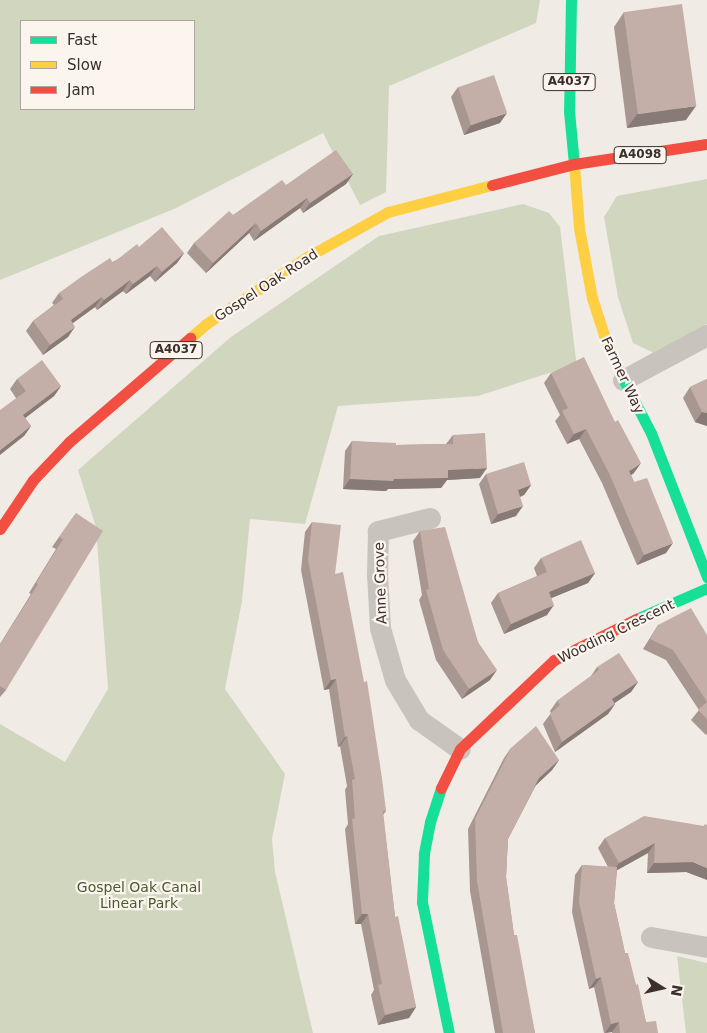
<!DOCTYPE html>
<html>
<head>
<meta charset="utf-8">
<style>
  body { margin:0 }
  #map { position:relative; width:707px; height:1033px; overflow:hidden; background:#f0ebe5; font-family:"DejaVu Sans",sans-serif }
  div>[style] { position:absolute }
  .green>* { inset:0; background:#d1d6bf }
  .street>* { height:21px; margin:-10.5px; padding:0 10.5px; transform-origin:10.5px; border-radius:10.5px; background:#c9c3be }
  .fast>* { height:11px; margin:-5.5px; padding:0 5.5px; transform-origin:5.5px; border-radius:5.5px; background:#16e098 }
  .slow>* { height:11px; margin:-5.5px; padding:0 5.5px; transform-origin:5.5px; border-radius:5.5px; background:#ffcf43 }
  .jam>* { height:11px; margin:-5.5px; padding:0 5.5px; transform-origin:5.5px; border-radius:5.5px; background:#f24e42 }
  .wall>* { inset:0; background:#a89690 }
  .shaded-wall>* { inset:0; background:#887a75 }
  .building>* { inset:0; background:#c3afa7; transform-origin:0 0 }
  span { translate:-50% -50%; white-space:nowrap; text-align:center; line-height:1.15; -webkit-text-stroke:4.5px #fbf5ee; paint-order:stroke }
  .shield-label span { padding:1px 4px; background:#fbf5ee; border:1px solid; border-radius:4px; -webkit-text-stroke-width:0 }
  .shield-label { font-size:12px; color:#3b302b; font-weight:700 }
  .street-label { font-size:14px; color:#3b302b }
  .park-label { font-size:14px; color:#4a5a2e }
  .legend { position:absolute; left:20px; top:20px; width:175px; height:90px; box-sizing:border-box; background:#fbf5ee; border:1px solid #aea6a0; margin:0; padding:6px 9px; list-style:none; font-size:15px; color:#3b302b }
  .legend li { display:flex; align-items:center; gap:10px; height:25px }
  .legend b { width:25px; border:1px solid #aea6a0 }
  .north { position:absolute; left:637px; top:963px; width:50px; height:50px; -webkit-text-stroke:4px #fbf5ee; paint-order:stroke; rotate:100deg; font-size:14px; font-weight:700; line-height:20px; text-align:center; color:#3b302b }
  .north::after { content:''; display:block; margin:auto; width:18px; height:22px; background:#3b302b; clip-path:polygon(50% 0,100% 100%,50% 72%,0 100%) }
</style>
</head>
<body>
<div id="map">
  <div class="green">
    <div style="clip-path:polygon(evenodd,0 0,540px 0,536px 23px,389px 86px,386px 192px,360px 205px,323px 133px,174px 209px,0 280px,0 0,21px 21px,194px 21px,194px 109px,21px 109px,21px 21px)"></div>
    <div style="clip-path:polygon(707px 179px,707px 324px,658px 355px,633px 343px,618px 297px,604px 217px,617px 196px)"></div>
    <div style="clip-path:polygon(523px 204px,549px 213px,560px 227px,577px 368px,549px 373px,478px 396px,338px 406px,305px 524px,250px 519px,242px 601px,225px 689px,285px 774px,272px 839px,275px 872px,313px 1033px,0 1033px,0 724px,65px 762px,108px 689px,96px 527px,78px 470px,231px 337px,379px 236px)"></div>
    <div style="clip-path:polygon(677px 956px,707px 963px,707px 1033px,686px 1033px)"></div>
  </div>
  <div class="street">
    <div style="left:623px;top:380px;width:95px;rotate:-28.2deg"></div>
    <div style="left:430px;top:518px;width:54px;rotate:166deg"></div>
    <div style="left:378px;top:531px;width:43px;rotate:91.3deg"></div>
    <div style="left:377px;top:574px;width:54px;rotate:86.8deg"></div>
    <div style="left:380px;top:628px;width:54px;rotate:73.9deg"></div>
    <div style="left:395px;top:680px;width:47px;rotate:59deg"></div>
    <div style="left:419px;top:720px;width:50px;rotate:35.3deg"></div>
    <div style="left:651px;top:937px;width:57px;rotate:10.1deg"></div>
  </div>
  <div class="fast">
    <div style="left:571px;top:0;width:111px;rotate:91deg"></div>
    <div style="left:569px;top:111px;width:53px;rotate:84.6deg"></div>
    <div style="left:621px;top:375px;width:65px;rotate:62.7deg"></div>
    <div style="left:651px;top:433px;width:155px;rotate:68.7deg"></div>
    <div style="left:636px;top:619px;width:77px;rotate:-23.6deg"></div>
    <div style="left:441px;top:788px;width:36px;rotate:108deg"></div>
    <div style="left:430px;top:822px;width:33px;rotate:101deg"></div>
    <div style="left:424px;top:854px;width:48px;rotate:92.4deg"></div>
    <div style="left:422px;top:902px;width:134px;rotate:78.4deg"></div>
  </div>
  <div class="slow">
    <div style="left:574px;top:164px;width:64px;rotate:85.5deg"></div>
    <div style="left:579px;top:228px;width:71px;rotate:79.5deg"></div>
    <div style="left:592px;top:298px;width:39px;rotate:72deg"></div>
    <div style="left:604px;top:335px;width:43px;rotate:67deg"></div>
    <div style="left:190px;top:338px;width:21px;rotate:-41deg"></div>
    <div style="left:206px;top:324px;width:121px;rotate:-33.6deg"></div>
    <div style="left:307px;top:257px;width:93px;rotate:-29.1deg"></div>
    <div style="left:388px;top:212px;width:107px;rotate:-14.6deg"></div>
  </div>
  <div class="jam">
    <div style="left:492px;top:185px;width:85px;rotate:-14.4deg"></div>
    <div style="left:574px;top:164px;width:134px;rotate:-8.6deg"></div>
    <div style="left:0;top:529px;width:59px;rotate:-56deg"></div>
    <div style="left:33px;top:480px;width:52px;rotate:-46.5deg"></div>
    <div style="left:69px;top:442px;width:160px;rotate:-40.7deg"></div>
    <div style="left:441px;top:788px;width:43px;rotate:-64deg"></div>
    <div style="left:460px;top:749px;width:129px;rotate:-43.4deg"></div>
    <div style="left:554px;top:660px;width:92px;rotate:-26.6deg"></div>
  </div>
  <div class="wall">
    <div style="clip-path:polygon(624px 12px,686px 120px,627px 128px,614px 27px)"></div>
    <div style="clip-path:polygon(458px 87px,500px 123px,464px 135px,451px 97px)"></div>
    <div style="clip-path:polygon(353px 174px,346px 184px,303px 213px,300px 208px,254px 241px,249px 233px,206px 273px,187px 253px,194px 243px,233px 215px,286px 185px)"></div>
    <div style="clip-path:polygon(139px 247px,184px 253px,177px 263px,155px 282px,150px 276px,126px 294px,123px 291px,97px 310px,95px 307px,73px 323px,68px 337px,43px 355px,26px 331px,33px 321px,54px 305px,52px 303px,59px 293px)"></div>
    <div style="clip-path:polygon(551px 373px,634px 473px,631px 475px,666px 553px,637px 565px,602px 483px,579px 439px,567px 444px,555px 421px,560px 415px,544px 383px)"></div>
    <div style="clip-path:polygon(17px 379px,61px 386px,54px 396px,25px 418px,31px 426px,24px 436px,16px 398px,10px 389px)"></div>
    <div style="clip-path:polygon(707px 379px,707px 426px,695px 422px,683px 398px,690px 387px)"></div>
    <div style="clip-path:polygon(453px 435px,480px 478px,447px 480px,441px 488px,388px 489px,386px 491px,343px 489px,345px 451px,352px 441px,396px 445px,446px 444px)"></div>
    <div style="clip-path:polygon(486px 474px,531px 485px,524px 495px,520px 497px,516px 516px,491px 524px,479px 484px)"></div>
    <div style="clip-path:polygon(76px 513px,6px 690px,0 697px,0 644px,31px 594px,29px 593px,56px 549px,52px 547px)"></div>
    <div style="clip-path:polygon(312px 522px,335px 574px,386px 811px,383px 815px,395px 917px,416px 1007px,409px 1018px,378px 1025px,371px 995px,374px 990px,361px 924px,355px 924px,345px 829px,348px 824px,345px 790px,347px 786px,340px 746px,338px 747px,329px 689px,324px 690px,301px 570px,305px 532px)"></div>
    <div style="clip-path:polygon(420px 531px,478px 642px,490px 680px,462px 699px,436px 660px,419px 600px,422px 595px,413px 541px)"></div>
    <div style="clip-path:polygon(541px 558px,595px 573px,588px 583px,551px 598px,547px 615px,504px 634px,491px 603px,498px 593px,537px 576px,534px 568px)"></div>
    <div style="clip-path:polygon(658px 625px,707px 635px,707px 734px,706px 735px,691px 720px,699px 710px,666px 660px,643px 649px)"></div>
    <div style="clip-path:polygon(597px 667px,638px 682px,631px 692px,615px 703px,615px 704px,608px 714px,555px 752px,543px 724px,551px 713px,550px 711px,557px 701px,591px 676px)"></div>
    <div style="clip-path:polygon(511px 748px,559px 760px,552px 770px,536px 785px,508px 839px,506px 877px,514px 935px,535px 1033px,495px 1033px,470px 891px,468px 829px,504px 758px)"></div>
    <div style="clip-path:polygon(705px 824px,686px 872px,647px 873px,648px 853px,617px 870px,614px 903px,625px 953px,636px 985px,646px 1022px,658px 1033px,612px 1033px,612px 1032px,604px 1033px,594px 987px,589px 989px,572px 912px,575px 875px,582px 865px,608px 867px,598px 848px,605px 838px,704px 826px)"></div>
  </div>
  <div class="shaded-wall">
    <div style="clip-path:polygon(696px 106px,686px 120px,627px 128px,637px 114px)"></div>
    <div style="clip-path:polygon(507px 113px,500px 123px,464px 135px,471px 125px)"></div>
    <div style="clip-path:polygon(353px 174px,346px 184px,303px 213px,310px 203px)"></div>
    <div style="clip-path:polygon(307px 198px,300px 208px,254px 241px,261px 231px)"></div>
    <div style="clip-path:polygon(256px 223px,249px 233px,206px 273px,213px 263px)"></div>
    <div style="clip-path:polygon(184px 253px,177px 263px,155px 282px,162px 272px)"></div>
    <div style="clip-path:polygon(157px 266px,150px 276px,126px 294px,133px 284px)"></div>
    <div style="clip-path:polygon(130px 280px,123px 291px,97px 310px,104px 300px)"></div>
    <div style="clip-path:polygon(102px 297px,95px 307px,63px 330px,71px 320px)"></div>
    <div style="clip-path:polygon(75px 327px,68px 337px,43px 355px,50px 345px)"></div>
    <div style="clip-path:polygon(61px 386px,54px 396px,16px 425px,23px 415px)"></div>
    <div style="clip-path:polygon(702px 412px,707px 413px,707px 426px,695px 422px)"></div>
    <div style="clip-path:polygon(31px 426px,24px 436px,0 455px,0 450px)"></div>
    <div style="clip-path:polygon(586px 429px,579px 439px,567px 444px,574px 434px)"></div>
    <div style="clip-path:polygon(641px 463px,634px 473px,622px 481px,629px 471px)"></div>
    <div style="clip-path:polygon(487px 468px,480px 478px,447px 480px,441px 488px,388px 489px,386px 491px,343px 489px,350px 479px,394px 479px,448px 470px)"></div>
    <div style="clip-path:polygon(531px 485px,524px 495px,511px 500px,518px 490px)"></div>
    <div style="clip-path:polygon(523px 506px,516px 516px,491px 524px,498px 514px)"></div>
    <div style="clip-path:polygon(673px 543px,666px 553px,637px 565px,644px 555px)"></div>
    <div style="clip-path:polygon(595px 573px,588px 583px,542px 602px,549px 592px)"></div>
    <div style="clip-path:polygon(554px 605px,547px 615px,504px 634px,511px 624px)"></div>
    <div style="clip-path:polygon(497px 670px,490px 680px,462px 699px,469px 689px)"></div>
    <div style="clip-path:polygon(336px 679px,329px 689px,324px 690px,331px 680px)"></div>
    <div style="clip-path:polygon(638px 682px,631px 692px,605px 709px,612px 699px)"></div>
    <div style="clip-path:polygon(615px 704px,608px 714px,555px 752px,562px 742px)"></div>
    <div style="clip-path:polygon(347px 736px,340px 746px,338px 747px,345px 737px)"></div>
    <div style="clip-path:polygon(559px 760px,552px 770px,532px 789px,539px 778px)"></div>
    <div style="clip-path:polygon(655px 843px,648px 853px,612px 873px,619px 863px)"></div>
    <div style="clip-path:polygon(693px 862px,707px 868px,707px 880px,686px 872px,647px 873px,654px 863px)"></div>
    <div style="clip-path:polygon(362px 914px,368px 914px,361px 924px,355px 924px)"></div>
    <div style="clip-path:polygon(601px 977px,594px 987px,589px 989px,596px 979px)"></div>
    <div style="clip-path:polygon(416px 1007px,409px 1018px,378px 1025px,385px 1015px)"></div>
    <div style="clip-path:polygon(619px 1022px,612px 1032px,605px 1033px,611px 1024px)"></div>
  </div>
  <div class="building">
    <div style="left:682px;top:4px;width:103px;height:59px;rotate:82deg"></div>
    <div style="left:494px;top:75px;width:40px;height:38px;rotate:71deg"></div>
    <div style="clip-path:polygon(336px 150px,353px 174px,310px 203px,307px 198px,261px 231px,256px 223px,213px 263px,194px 243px,229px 211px,233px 215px,282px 180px,286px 185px)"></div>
    <div style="clip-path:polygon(162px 227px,184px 253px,162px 272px,157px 266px,133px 284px,130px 280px,104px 300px,102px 297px,71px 320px,75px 327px,50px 345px,33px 321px,63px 299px,59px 293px,81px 277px,110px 258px,113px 263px,137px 244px,139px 247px)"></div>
    <div style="clip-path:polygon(584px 357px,615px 422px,618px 420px,641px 463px,629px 471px,634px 482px,647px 478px,673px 543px,644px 555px,609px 473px,586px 429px,574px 434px,562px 411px,568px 408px,551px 373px)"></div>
    <div style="clip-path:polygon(42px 360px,61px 386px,23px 415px,31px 426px,0 450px,0 410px,26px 391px,17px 379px)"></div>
    <div style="clip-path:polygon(707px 379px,707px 413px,702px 412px,690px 387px)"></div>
    <div style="clip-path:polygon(485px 433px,487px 468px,448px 470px,448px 478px,394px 479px,393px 481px,350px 479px,352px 441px,396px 443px,396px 445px,453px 444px,453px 435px)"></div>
    <div style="clip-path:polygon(524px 462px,531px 485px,518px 490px,523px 506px,498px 514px,486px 474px)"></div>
    <div style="clip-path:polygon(76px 513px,103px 531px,6px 690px,0 686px,0 645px,38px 584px,36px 583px,63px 539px,59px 537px)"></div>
    <div style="clip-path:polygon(312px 522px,341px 525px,335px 574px,343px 572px,364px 682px,367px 681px,382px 778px,386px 811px,383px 811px,395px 917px,398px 916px,416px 1007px,385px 1015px,378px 985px,382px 984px,368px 914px,362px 914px,352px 819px,355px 818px,352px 780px,355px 779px,347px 736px,345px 737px,336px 679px,331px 680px,308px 560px)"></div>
    <div style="clip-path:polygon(445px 527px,478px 642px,497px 670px,469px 689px,443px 650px,426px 590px,429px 589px,420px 531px)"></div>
    <div style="clip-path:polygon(581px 540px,595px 573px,549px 592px,554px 605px,511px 624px,498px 593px,547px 572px,541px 558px)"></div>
    <div style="clip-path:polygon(691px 608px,707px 635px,707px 719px,698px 710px,707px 702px,673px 650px,650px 639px,658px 625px)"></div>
    <div style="clip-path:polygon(619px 653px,638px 682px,612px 699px,615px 704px,562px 742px,550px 714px,560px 705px,557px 701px,599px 670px,597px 667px)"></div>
    <div style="clip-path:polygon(536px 726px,559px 760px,539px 778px,508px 839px,506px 877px,514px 935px,517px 935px,535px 1033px,503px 1033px,477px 881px,475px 819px,511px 748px)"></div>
    <div style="clip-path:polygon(644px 816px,704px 826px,705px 824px,707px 825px,707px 868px,693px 862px,654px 863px,655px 843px,619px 863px,605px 838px)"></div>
    <div style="clip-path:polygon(582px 865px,617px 867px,614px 903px,625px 953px,628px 953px,636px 985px,638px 984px,646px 1022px,656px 1021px,658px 1033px,620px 1033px,619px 1022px,611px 1024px,601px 977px,596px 979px,579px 902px)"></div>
  </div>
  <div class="shield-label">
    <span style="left:569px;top:82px">A4037</span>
    <span style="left:640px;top:155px">A4098</span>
    <span style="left:176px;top:350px">A4037</span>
  </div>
  <div class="street-label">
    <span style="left:266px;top:285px;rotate:-33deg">Gospel Oak Road</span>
    <span style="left:623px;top:375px;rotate:65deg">Farmer Way</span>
    <span style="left:380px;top:583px;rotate:-92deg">Anne Grove</span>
    <span style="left:616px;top:631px;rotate:-26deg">Wooding Crescent</span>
  </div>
  <div class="park-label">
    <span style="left:139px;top:895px">Gospel Oak Canal<br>Linear Park</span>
  </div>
  <ul class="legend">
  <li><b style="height:6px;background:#16e098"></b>Fast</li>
  <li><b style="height:6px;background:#ffcf43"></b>Slow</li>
  <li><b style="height:6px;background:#f24e42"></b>Jam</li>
  </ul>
  <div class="north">N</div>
</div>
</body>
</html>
